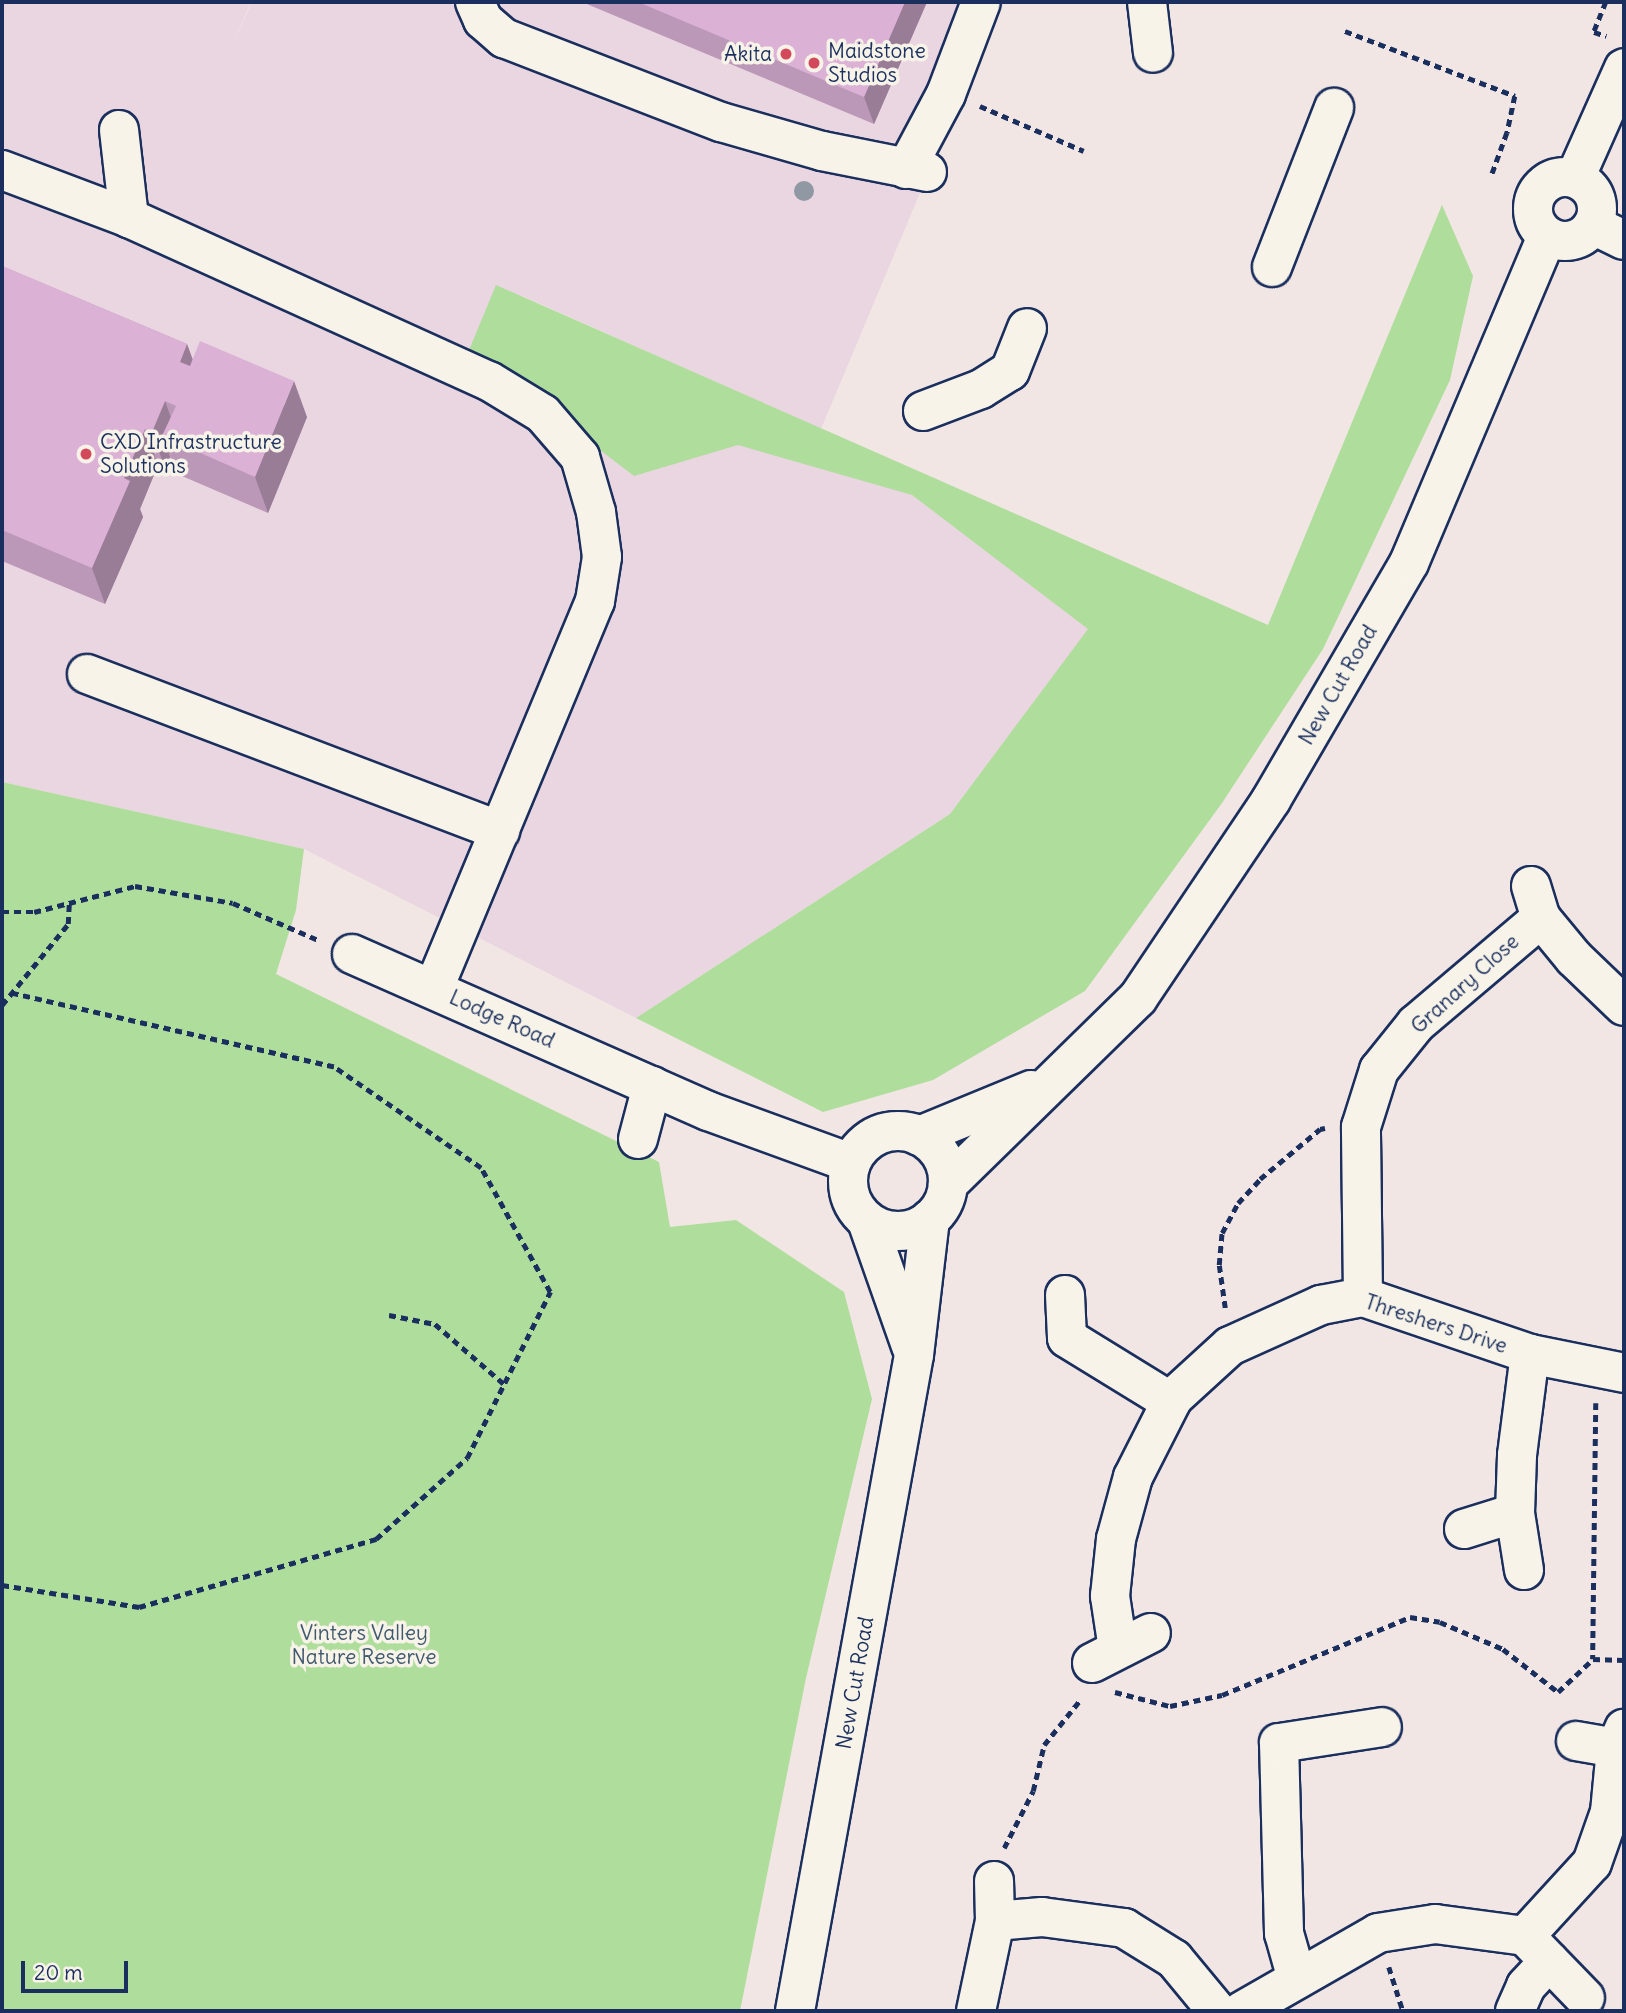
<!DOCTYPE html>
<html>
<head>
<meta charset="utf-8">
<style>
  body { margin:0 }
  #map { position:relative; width:1626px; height:2013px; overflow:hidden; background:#f1e6e4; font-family:Delius,sans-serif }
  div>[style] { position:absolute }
  .built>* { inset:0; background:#ead6e0 }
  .green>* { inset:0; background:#afdd9c }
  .path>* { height:4.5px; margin-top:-2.25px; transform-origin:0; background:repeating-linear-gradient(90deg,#1b2f5e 0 7px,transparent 0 12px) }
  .roads { filter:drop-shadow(2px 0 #1b2f5e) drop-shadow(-2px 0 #1b2f5e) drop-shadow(0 2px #1b2f5e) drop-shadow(0 -2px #1b2f5e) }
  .minor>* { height:38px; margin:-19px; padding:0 19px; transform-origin:19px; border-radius:19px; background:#f7f3e8 }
  .minor>.ring { margin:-19px; padding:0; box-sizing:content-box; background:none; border:38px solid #f7f3e8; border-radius:50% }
  .trees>* { width:20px; height:20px; margin:-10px; border-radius:50%; background:#9099a3 }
  .wall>* { inset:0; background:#bc98b8 }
  .shaded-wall>* { inset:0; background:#997c96 }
  .building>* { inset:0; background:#dbb1d6 }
  .dots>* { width:19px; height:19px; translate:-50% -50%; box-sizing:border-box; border:4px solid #f7f3e8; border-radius:50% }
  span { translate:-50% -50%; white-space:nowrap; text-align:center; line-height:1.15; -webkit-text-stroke:7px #f7f3e8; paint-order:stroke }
  .poi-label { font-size:21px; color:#1b2f5e }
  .left { translate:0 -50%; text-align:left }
  .right { translate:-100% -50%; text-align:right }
  .street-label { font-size:21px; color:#1b2f5e }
  .park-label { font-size:21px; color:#405a6e }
  .frame { position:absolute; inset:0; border:4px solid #1b2f5e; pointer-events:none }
  .scale { position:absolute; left:21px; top:1961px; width:107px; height:32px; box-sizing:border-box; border:4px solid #1b2f5e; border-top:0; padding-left:9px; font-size:21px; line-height:24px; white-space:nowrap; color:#1b2f5e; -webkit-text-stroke:5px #f7f3e8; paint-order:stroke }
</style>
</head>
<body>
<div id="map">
  <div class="built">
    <div style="clip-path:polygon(2px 2px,251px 2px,230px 50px,252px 2px,1000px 2px,821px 429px,516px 293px,912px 495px,1089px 629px,950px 814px,636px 1018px,304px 849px,2px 782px)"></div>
  </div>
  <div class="green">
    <div style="clip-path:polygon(1442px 205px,1473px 276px,1450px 380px,1323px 649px,1222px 803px,1085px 991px,933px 1080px,823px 1112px,636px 1018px,950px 814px,1088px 629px,912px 495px,738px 445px,634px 476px,469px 350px,496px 285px,1268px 625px)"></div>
    <div style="clip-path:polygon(2px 782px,304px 849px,296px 910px,276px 974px,659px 1162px,670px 1227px,736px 1220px,844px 1292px,872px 1399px,806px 1678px,740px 2011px,2px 2011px)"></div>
  </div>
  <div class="path">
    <div style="left:1606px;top:2px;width:32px;rotate:112deg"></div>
    <div style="left:1594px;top:32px;width:13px;rotate:18deg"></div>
    <div style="left:1345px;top:31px;width:182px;rotate:20.9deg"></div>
    <div style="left:1515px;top:96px;width:38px;rotate:102deg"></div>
    <div style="left:1507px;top:133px;width:47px;rotate:110deg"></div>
    <div style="left:980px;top:106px;width:113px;rotate:23.4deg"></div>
    <div style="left:2px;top:912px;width:32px"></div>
    <div style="left:34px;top:912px;width:104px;rotate:-14.4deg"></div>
    <div style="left:135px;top:886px;width:99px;rotate:9.8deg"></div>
    <div style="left:233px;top:903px;width:93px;rotate:23.5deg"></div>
    <div style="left:2px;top:1005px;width:104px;rotate:-50.8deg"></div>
    <div style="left:68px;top:924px;width:20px;rotate:-87deg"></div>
    <div style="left:1225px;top:1308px;width:43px;rotate:-97.9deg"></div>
    <div style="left:1219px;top:1265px;width:32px;rotate:-85deg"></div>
    <div style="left:1222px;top:1233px;width:34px;rotate:-62deg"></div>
    <div style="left:1238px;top:1203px;width:33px;rotate:-47deg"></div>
    <div style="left:1260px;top:1179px;width:78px;rotate:-39.8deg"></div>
    <div style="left:1320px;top:1129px;width:5px;rotate:-11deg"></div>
    <div style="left:389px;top:1315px;width:47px;rotate:11.1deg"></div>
    <div style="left:435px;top:1324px;width:91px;rotate:41deg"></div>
    <div style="left:1596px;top:1403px;width:256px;rotate:90.7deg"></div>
    <div style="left:1593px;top:1659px;width:31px;rotate:2deg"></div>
    <div style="left:2px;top:1585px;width:139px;rotate:9.1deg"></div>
    <div style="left:139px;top:1607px;width:247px;rotate:-16deg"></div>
    <div style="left:376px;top:1539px;width:122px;rotate:-41.7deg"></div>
    <div style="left:467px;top:1458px;width:186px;rotate:-63.4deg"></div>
    <div style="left:550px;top:1292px;width:142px;rotate:-119.1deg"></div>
    <div style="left:481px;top:1168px;width:178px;rotate:-145.5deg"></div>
    <div style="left:334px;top:1067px;width:331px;rotate:-167.1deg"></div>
    <div style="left:1115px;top:1692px;width:57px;rotate:14.3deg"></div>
    <div style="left:1170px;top:1706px;width:53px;rotate:-11.9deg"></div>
    <div style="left:1222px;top:1695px;width:204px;rotate:-22.5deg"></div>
    <div style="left:1410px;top:1617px;width:30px;rotate:9deg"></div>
    <div style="left:1440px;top:1622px;width:69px;rotate:23.2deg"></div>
    <div style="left:1503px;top:1649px;width:70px;rotate:38deg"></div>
    <div style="left:1558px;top:1692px;width:48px;rotate:-43.3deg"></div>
    <div style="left:1004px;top:1848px;width:64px;rotate:-63deg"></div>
    <div style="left:1033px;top:1791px;width:47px;rotate:-76.6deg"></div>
    <div style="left:1044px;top:1745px;width:59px;rotate:-51.2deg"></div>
    <div style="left:1389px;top:1967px;width:46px;rotate:72.3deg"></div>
  </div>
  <div class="roads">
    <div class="minor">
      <div style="left:475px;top:2px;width:20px;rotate:66deg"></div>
      <div style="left:483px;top:20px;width:28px;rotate:41deg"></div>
      <div style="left:504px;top:38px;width:233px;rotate:21.2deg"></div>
      <div style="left:721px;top:122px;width:105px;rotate:16deg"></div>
      <div style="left:822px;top:151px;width:107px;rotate:11.3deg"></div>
      <div style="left:1147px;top:2px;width:51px;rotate:83.3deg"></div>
      <div style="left:119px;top:130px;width:89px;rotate:83.5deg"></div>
      <div style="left:906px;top:169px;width:85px;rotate:-61.9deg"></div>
      <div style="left:946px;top:94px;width:98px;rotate:-69.2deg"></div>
      <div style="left:2px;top:170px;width:136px;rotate:20.7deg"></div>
      <div style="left:129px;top:218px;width:395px;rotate:24.4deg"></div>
      <div style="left:489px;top:381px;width:63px;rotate:31.4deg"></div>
      <div style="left:543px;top:414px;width:57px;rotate:49.3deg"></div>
      <div style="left:580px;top:457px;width:57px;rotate:73.8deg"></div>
      <div style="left:596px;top:512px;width:45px;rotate:82.4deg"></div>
      <div style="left:602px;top:557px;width:45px;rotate:99deg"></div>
      <div style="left:595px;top:601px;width:419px;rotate:112.6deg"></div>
      <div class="ring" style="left:1533px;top:177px;width:26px;height:26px"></div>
      <div style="left:1575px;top:178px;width:120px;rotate:-66deg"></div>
      <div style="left:1593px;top:225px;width:34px;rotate:26deg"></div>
      <div style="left:1272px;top:267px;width:171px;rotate:-68.7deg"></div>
      <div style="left:923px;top:411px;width:62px;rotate:-20.8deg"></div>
      <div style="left:981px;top:389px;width:34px;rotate:-32deg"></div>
      <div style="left:1010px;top:371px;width:46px;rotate:-68.4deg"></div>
      <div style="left:87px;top:674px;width:442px;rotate:20.8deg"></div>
      <div style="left:1531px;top:886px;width:34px;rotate:73deg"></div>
      <div style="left:1541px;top:918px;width:52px;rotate:50.5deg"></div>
      <div style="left:1574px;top:958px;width:69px;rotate:43.8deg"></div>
      <div style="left:352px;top:954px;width:389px;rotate:23.8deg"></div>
      <div style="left:708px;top:1111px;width:152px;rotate:20deg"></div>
      <div class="ring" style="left:848px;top:1131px;width:62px;height:62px"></div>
      <div style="left:919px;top:1136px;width:121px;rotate:-22.3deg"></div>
      <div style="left:638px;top:1139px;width:55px;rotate:-75.2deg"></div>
      <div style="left:948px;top:1184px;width:266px;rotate:-44.4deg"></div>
      <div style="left:1138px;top:998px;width:239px;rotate:-56.1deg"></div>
      <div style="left:1271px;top:800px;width:274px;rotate:-59.8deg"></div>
      <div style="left:1409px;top:563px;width:355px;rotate:-67.1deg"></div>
      <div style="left:867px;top:1221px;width:133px;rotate:70.6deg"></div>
      <div style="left:1065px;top:1295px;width:43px;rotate:87.3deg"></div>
      <div style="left:1067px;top:1338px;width:122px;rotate:31.6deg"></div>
      <div style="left:1363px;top:1297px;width:170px;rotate:-90.7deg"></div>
      <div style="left:1361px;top:1127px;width:60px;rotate:-72.5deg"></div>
      <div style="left:1379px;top:1070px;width:59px;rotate:-51.2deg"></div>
      <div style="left:1416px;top:1024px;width:164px;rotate:-40.3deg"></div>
      <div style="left:1464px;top:1529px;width:53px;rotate:-17.4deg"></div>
      <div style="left:1524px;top:1570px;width:58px;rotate:-99deg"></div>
      <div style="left:1515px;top:1513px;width:58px;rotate:-88deg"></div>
      <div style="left:1517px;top:1455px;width:102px;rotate:-82.7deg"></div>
      <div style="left:1118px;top:1649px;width:54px;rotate:-98.6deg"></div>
      <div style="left:1110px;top:1596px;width:57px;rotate:-84deg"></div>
      <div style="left:1116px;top:1539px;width:64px;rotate:-74.7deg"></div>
      <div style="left:1133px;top:1477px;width:89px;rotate:-63.1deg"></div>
      <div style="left:1173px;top:1398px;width:77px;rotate:-42.4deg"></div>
      <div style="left:1230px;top:1346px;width:100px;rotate:-24.3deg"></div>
      <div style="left:1321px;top:1305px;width:43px;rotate:-10.8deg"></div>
      <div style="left:1363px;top:1297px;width:176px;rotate:18.8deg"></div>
      <div style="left:1530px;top:1354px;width:96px;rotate:11.4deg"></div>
      <div style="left:1092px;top:1663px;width:66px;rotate:-27deg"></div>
      <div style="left:1576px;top:1741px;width:41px;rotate:9.9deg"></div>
      <div style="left:995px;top:1921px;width:47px;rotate:-4.9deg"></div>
      <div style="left:1042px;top:1917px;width:83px;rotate:7.6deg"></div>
      <div style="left:1124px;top:1928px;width:59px;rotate:31.8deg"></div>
      <div style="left:1174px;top:1959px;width:67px;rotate:50.4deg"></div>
      <div style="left:1525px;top:1936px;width:86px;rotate:45.9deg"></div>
      <div style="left:1297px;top:1979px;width:48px;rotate:-105.8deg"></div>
      <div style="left:1284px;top:1933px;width:190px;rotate:-91.5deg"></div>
      <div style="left:1279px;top:1743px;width:104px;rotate:-8.8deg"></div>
      <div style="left:795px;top:2011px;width:667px;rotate:-79.72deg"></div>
      <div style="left:914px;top:1355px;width:137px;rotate:-83.3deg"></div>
      <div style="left:976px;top:2011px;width:92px;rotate:-78.1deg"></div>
      <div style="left:995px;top:1921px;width:40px;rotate:-91.4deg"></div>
      <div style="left:1242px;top:2011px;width:157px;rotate:-29.8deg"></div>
      <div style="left:1378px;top:1933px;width:58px;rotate:-9deg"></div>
      <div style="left:1435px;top:1924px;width:91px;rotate:7.6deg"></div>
      <div style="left:1525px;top:1936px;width:99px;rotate:-47.5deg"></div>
      <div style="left:1592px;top:1863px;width:54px;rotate:-70.6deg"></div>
      <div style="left:1610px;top:1812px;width:64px;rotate:-84.6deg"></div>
      <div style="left:1616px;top:1748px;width:21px;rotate:-67deg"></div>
      <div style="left:1515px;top:2011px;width:27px;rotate:-66deg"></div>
      <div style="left:1526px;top:1986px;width:34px;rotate:-47deg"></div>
    </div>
  </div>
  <div class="trees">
    <div style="left:804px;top:191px"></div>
  </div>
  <div class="wall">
    <div style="clip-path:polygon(582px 2px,927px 2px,874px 124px)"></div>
    <div style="clip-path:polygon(2px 266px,187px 344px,193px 360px,307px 417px,268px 513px,175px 473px,170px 457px,165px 468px,158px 465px,140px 509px,143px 517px,105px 604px,2px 561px)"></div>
  </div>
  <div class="shaded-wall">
    <div style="clip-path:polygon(905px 2px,927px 2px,874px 124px,864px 97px)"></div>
    <div style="clip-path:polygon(187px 344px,200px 380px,180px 362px)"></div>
    <div style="clip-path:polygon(294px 381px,307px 417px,268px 513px,255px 477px)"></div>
    <div style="clip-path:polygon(165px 401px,178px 437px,162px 436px,170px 457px,165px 468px,152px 432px)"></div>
    <div style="clip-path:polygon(145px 429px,158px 465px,140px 509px,143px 517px,105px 604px,92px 568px,124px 478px)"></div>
  </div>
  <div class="building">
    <div style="clip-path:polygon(638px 2px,905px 2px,864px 97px)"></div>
    <div style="clip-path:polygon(2px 266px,187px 344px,180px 362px,190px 366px,200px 341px,294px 381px,255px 477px,162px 436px,176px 406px,165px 401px,152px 432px,145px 429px,124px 478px,130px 481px,92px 568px,2px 530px)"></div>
  </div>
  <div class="dots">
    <div style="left:786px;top:54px;background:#d1495b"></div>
    <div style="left:814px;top:63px;background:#d1495b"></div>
    <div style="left:86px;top:454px;background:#d1495b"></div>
  </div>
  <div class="poi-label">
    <span class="left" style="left:828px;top:63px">Maidstone<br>Studios</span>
    <span class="right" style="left:772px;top:54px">Akita</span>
    <span class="left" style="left:100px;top:454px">CXD Infrastructure<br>Solutions</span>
  </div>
  <div class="street-label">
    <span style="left:1338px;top:685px;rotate:-60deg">New Cut Road</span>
    <span style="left:1465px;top:984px;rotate:-42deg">Granary Close</span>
    <span style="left:502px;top:1019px;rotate:24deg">Lodge Road</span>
    <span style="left:1436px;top:1324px;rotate:18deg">Threshers Drive</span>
    <span style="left:855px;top:1683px;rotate:-80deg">New Cut Road</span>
  </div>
  <div class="park-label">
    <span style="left:364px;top:1645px">Vinters Valley<br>Nature Reserve</span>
  </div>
  <div class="frame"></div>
  <div class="scale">20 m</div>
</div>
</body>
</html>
